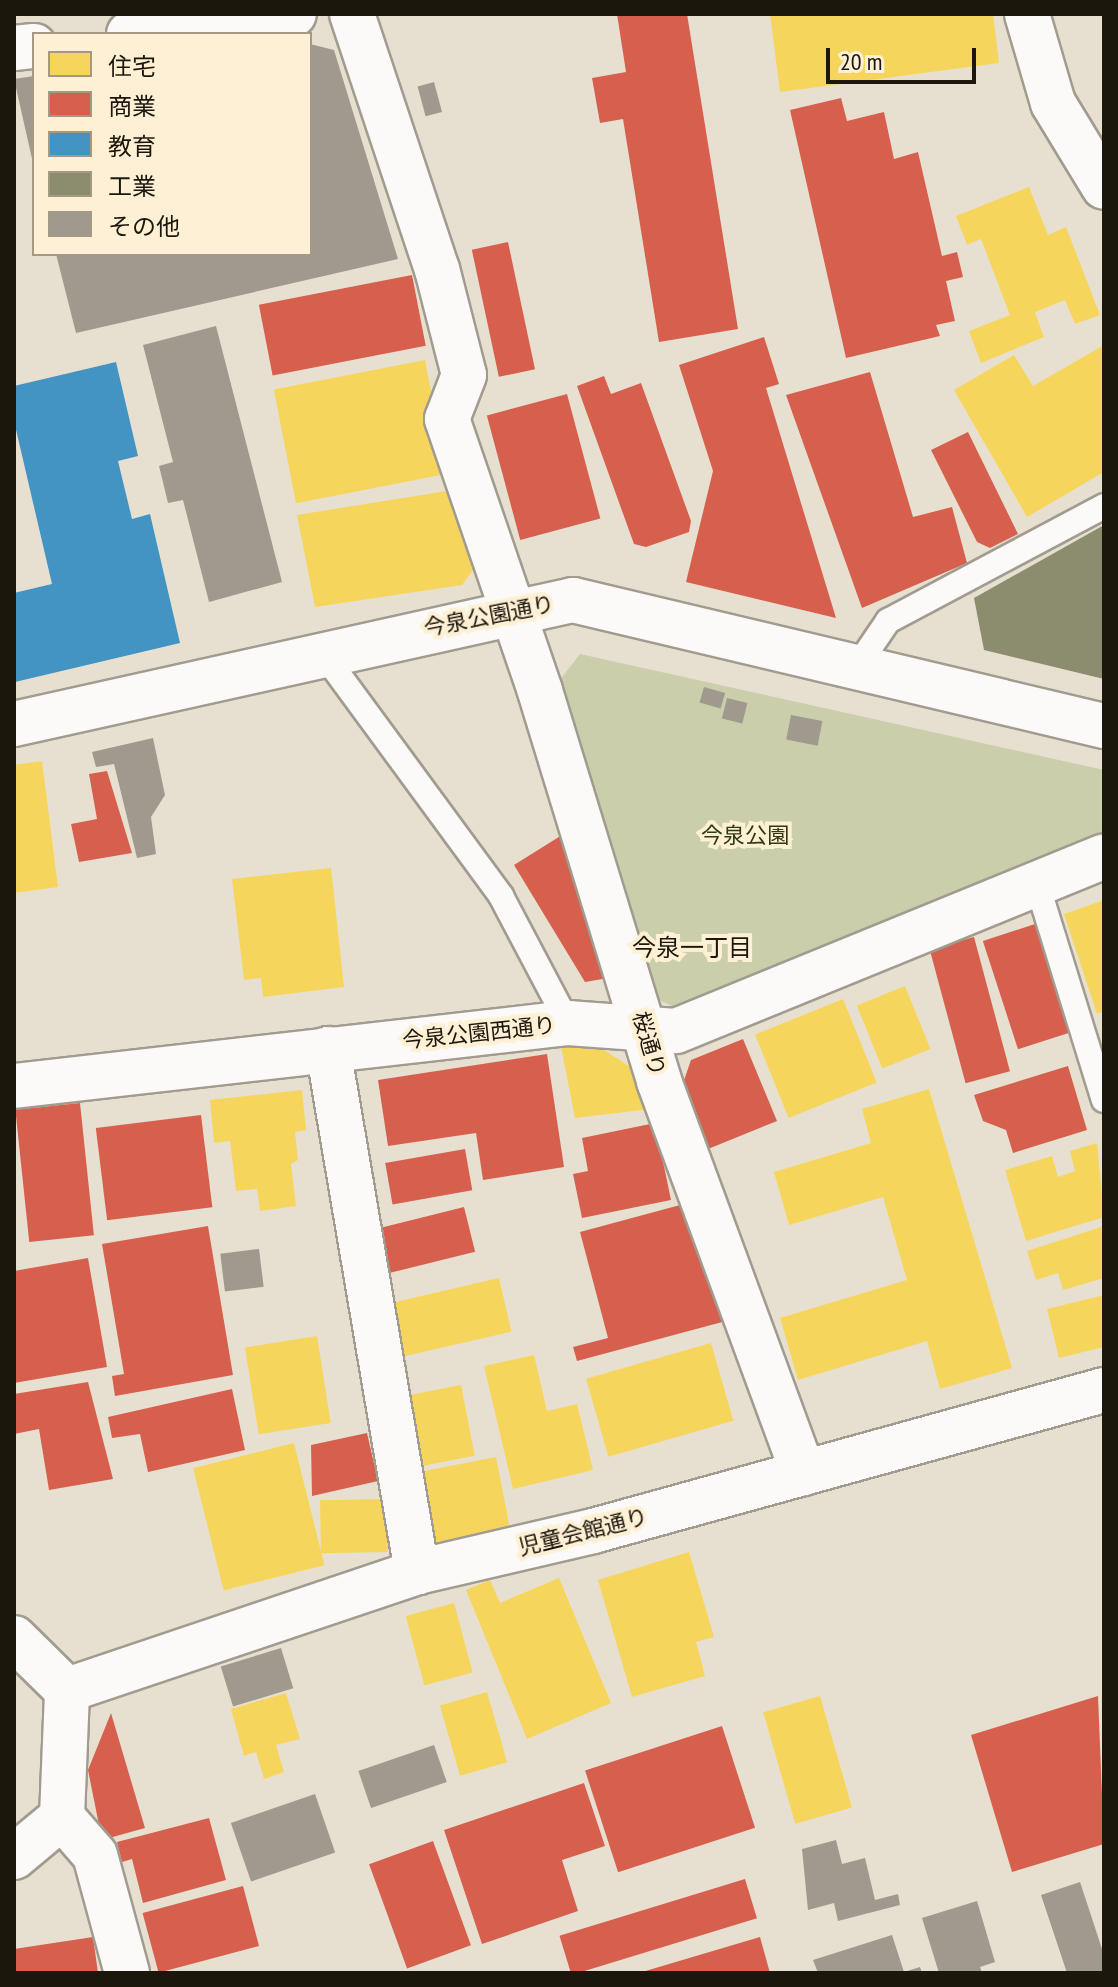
<!DOCTYPE html>
<html>
<head>
<meta charset="utf-8">
<style>
  body { margin:0 }
  #map { position:relative; width:1118px; height:1987px; overflow:hidden; background:#e7e0d1; font-family:"PT Sans Narrow","Noto Sans JP",sans-serif }
  div>[style] { position:absolute }
  .green>* { inset:0; background:#caceaa }
  .homes>* { inset:0; background:#f6d55c; transform-origin:0 0 }
  .shops>* { inset:0; background:#d6604d; transform-origin:0 0 }
  .schools>* { inset:0; background:#4393c3 }
  .industry>* { inset:0; background:#8c8c6e }
  .building>* { inset:0; background:#9f998e; transform-origin:0 0 }
  .roads { filter:drop-shadow(2px 0 #a19b90) drop-shadow(-2px 0 #a19b90) drop-shadow(0 2px #a19b90) drop-shadow(0 -2px #a19b90) }
  .lane>* { height:24px; margin:-12px; padding:0 12px; transform-origin:12px; border-radius:12px; background:#fbfaf8 }
  .street>* { height:44px; margin:-22px; padding:0 22px; transform-origin:22px; border-radius:22px; background:#fbfaf8 }
  span { translate:-50% -50%; white-space:nowrap; text-align:center; line-height:1.15; -webkit-text-stroke:8px #fef0d4; paint-order:stroke }
  .street-label { font-size:22px; color:#1c170d }
  .park-label { font-size:22px; color:#313914 }
  .neighbourhood-label { font-size:24px; color:#1c170d }
  .frame { position:absolute; inset:0; border:16px solid #1c170d; pointer-events:none }
  .legend { position:absolute; left:32px; top:32px; width:280px; height:224px; box-sizing:border-box; background:#fef0d4; border:2px solid #a49984; margin:0; padding:10px 14px; list-style:none; font-size:24px; color:#1c170d }
  .legend li { display:flex; align-items:center; gap:16px; height:40px }
  .legend b { width:40px; border:2px solid #a49984 }
  .scale { position:absolute; left:826px; top:48px; width:150px; height:36px; box-sizing:border-box; border:4px solid #1c170d; border-top:0; padding-left:10px; font-size:24px; line-height:28px; white-space:nowrap; color:#1c170d; -webkit-text-stroke:6px #fef0d4; paint-order:stroke }
</style>
</head>
<body>
<div id="map">
  <div class="green">
    <div style="clip-path:polygon(580px 654px,1104px 770px,1104px 840px,807px 963px,674px 1007px,648px 995px,552px 690px)"></div>
  </div>
  <div class="homes">
    <div style="clip-path:polygon(770px 14px,993px 14px,999px 63px,780px 92px)"></div>
    <div style="clip-path:polygon(1029px 187px,1048px 235px,1066px 227px,1100px 315px,1075px 324px,1065px 300px,1035px 312px,1044px 337px,981px 363px,969px 331px,1010px 315px,981px 239px,967px 245px,956px 216px)"></div>
    <div style="clip-path:polygon(1104px 345px,1104px 472px,1027px 517px,954px 390px,1014px 355px,1033px 386px)"></div>
    <div style="left:425px;top:360px;width:116px;height:154px;rotate:79deg"></div>
    <div style="clip-path:polygon(459px 489px,476px 566px,462px 585px,315px 607px,297px 515px)"></div>
    <div style="clip-path:polygon(42px 761px,58px 887px,14px 893px,14px 765px)"></div>
    <div style="clip-path:polygon(331px 868px,344px 987px,263px 997px,261px 978px,244px 980px,232px 879px)"></div>
    <div style="clip-path:polygon(1104px 900px,1104px 1011px,1097px 1014px,1064px 914px)"></div>
    <div style="left:905px;top:986px;width:68px;height:52px;rotate:68deg"></div>
    <div style="left:843px;top:999px;width:90px;height:95px;rotate:68deg"></div>
    <div style="clip-path:polygon(579px 1034px,643px 1075px,658px 1108px,575px 1118px,559px 1037px)"></div>
    <div style="clip-path:polygon(929px 1089px,1012px 1368px,940px 1389px,927px 1341px,798px 1380px,780px 1318px,907px 1280px,883px 1197px,789px 1225px,774px 1172px,871px 1143px,862px 1109px)"></div>
    <div style="clip-path:polygon(302px 1090px,306px 1130px,295px 1132px,298px 1160px,291px 1164px,296px 1206px,260px 1211px,257px 1189px,236px 1191px,230px 1141px,214px 1143px,210px 1100px)"></div>
    <div style="clip-path:polygon(1097px 1143px,1104px 1217px,1026px 1241px,1005px 1170px,1052px 1156px,1058px 1177px,1075px 1171px,1070px 1151px)"></div>
    <div style="clip-path:polygon(1104px 1226px,1104px 1278px,1063px 1290px,1058px 1273px,1036px 1280px,1027px 1251px)"></div>
    <div style="left:499px;top:1278px;width:55px;height:113px;rotate:77deg"></div>
    <div style="clip-path:polygon(1104px 1295px,1104px 1347px,1059px 1358px,1047px 1309px)"></div>
    <div style="left:317px;top:1336px;width:88px;height:73px;rotate:81deg"></div>
    <div style="left:711px;top:1343px;width:81px;height:130px;rotate:74deg"></div>
    <div style="clip-path:polygon(534px 1355px,547px 1411px,577px 1404px,593px 1470px,513px 1489px,484px 1366px)"></div>
    <div style="left:461px;top:1385px;width:72px;height:55px;rotate:79deg"></div>
    <div style="left:294px;top:1443px;width:126px;height:104px;rotate:76deg"></div>
    <div style="left:496px;top:1457px;width:72px;height:80px;rotate:79deg"></div>
    <div style="left:387px;top:1499px;width:53px;height:67px;rotate:89deg"></div>
    <div style="clip-path:polygon(689px 1552px,714px 1637px,696px 1642px,705px 1676px,632px 1697px,598px 1580px)"></div>
    <div style="clip-path:polygon(559px 1578px,611px 1703px,527px 1739px,466px 1590px,490px 1580px,500px 1603px)"></div>
    <div style="left:454px;top:1603px;width:72px;height:50px;rotate:75deg"></div>
    <div style="left:487px;top:1692px;width:73px;height:49px;rotate:74deg"></div>
    <div style="clip-path:polygon(286px 1693px,300px 1739px,276px 1745px,284px 1772px,264px 1779px,256px 1752px,244px 1756px,231px 1709px)"></div>
    <div style="left:820px;top:1696px;width:116px;height:59px;rotate:74deg"></div>
  </div>
  <div class="shops">
    <div style="clip-path:polygon(617px 14px,687px 14px,738px 329px,659px 342px,623px 119px,600px 123px,592px 78px,626px 72px)"></div>
    <div style="clip-path:polygon(841px 98px,847px 121px,884px 112px,894px 159px,918px 152px,942px 256px,957px 252px,963px 277px,946px 281px,955px 321px,936px 325px,940px 336px,846px 358px,790px 110px)"></div>
    <div style="left:508px;top:242px;width:130px;height:37px;rotate:78deg"></div>
    <div style="left:412px;top:275px;width:72px;height:156px;rotate:79deg"></div>
    <div style="clip-path:polygon(764px 337px,779px 384px,766px 388px,836px 618px,686px 582px,713px 471px,679px 365px)"></div>
    <div style="clip-path:polygon(870px 372px,913px 517px,952px 507px,967px 563px,862px 608px,786px 395px)"></div>
    <div style="clip-path:polygon(604px 376px,611px 394px,641px 383px,691px 521px,689px 532px,646px 547px,634px 544px,577px 386px)"></div>
    <div style="left:567px;top:394px;width:129px;height:83px;rotate:75deg"></div>
    <div style="clip-path:polygon(968px 432px,1018px 534px,990px 548px,977px 542px,931px 450px)"></div>
    <div style="clip-path:polygon(107px 771px,132px 853px,79px 862px,71px 824px,97px 819px,89px 774px)"></div>
    <div style="clip-path:polygon(562px 835px,614px 977px,585px 982px,514px 865px)"></div>
    <div style="left:1038px;top:923px;width:114px;height:58px;rotate:72deg"></div>
    <div style="left:974px;top:937px;width:139px;height:46px;rotate:75deg"></div>
    <div style="clip-path:polygon(743px 1039px,777px 1121px,708px 1149px,682px 1086px,691px 1060px)"></div>
    <div style="clip-path:polygon(547px 1054px,564px 1167px,483px 1180px,476px 1133px,388px 1146px,378px 1080px)"></div>
    <div style="clip-path:polygon(1068px 1066px,1087px 1130px,1013px 1153px,1006px 1130px,983px 1121px,974px 1095px)"></div>
    <div style="left:80px;top:1103px;width:133px;height:65px;rotate:84deg"></div>
    <div style="left:201px;top:1115px;width:93px;height:106px;rotate:83deg"></div>
    <div style="clip-path:polygon(655px 1123px,671px 1200px,582px 1218px,573px 1174px,588px 1171px,582px 1138px)"></div>
    <div style="left:465px;top:1149px;width:42px;height:81px;rotate:80deg"></div>
    <div style="clip-path:polygon(695px 1201px,726px 1321px,577px 1361px,573px 1347px,608px 1338px,580px 1232px)"></div>
    <div style="left:464px;top:1207px;width:46px;height:99px;rotate:76deg"></div>
    <div style="clip-path:polygon(208px 1226px,233px 1375px,115px 1396px,112px 1376px,124px 1374px,102px 1244px)"></div>
    <div style="clip-path:polygon(88px 1258px,107px 1367px,14px 1383px,14px 1271px)"></div>
    <div style="clip-path:polygon(88px 1382px,113px 1479px,49px 1490px,39px 1429px,14px 1434px,14px 1394px)"></div>
    <div style="clip-path:polygon(232px 1389px,245px 1450px,148px 1472px,140px 1434px,112px 1438px,108px 1417px)"></div>
    <div style="clip-path:polygon(367px 1433px,378px 1481px,312px 1496px,311px 1445px)"></div>
    <div style="clip-path:polygon(1098px 1696px,1104px 1844px,1012px 1872px,971px 1735px)"></div>
    <div style="clip-path:polygon(111px 1713px,145px 1828px,102px 1840px,88px 1770px)"></div>
    <div style="left:722px;top:1726px;width:107px;height:144px;rotate:72deg"></div>
    <div style="clip-path:polygon(584px 1783px,605px 1846px,562px 1860px,578px 1911px,482px 1944px,444px 1830px)"></div>
    <div style="clip-path:polygon(209px 1818px,226px 1880px,143px 1903px,132px 1859px,122px 1862px,117px 1842px)"></div>
    <div style="left:433px;top:1841px;width:111px;height:68px;rotate:70deg"></div>
    <div style="left:745px;top:1879px;width:41px;height:194px;rotate:73deg"></div>
    <div style="left:243px;top:1886px;width:62px;height:104px;rotate:75deg"></div>
    <div style="clip-path:polygon(93px 1937px,98px 1973px,14px 1973px,14px 1949px)"></div>
    <div style="clip-path:polygon(760px 1937px,770px 1973px,642px 1973px,642px 1972px)"></div>
  </div>
  <div class="schools">
    <div style="clip-path:polygon(116px 362px,138px 456px,118px 461px,132px 519px,150px 514px,180px 643px,15px 682px,14px 593px,52px 584px,14px 421px,14px 386px)"></div>
  </div>
  <div class="industry">
    <div style="clip-path:polygon(1104px 525px,1104px 679px,984px 650px,974px 598px)"></div>
  </div>
  <div class="building">
    <div style="clip-path:polygon(310px 44px,334px 50px,398px 259px,76px 333px,56px 254px,310px 254px)"></div>
    <div style="clip-path:polygon(34px 76px,34px 163px,33px 163px,14px 79px)"></div>
    <div style="left:434px;top:82px;width:31px;height:17px;rotate:75deg"></div>
    <div style="clip-path:polygon(216px 326px,282px 582px,209px 602px,183px 500px,168px 503px,159px 466px,173px 462px,143px 345px)"></div>
    <div style="left:704px;top:687px;width:22px;height:16px;rotate:16deg"></div>
    <div style="left:727px;top:698px;width:21px;height:21px;rotate:14deg"></div>
    <div style="left:791px;top:715px;width:32px;height:25px;rotate:11deg"></div>
    <div style="clip-path:polygon(153px 738px,165px 795px,151px 817px,156px 854px,137px 858px,114px 764px,96px 767px,92px 752px)"></div>
    <div style="left:259px;top:1249px;width:38px;height:39px;rotate:83deg"></div>
    <div style="left:281px;top:1648px;width:42px;height:63px;rotate:73deg"></div>
    <div style="left:434px;top:1745px;width:39px;height:80px;rotate:71deg"></div>
    <div style="left:315px;top:1794px;width:62px;height:89px;rotate:71deg"></div>
    <div style="clip-path:polygon(836px 1840px,842px 1864px,865px 1858px,875px 1900px,898px 1894px,900px 1905px,838px 1921px,834px 1903px,808px 1910px,802px 1849px)"></div>
    <div style="clip-path:polygon(1080px 1882px,1104px 1955px,1104px 1973px,1067px 1973px,1041px 1895px)"></div>
    <div style="clip-path:polygon(977px 1901px,995px 1962px,980px 1967px,982px 1973px,939px 1973px,922px 1918px)"></div>
    <div style="clip-path:polygon(892px 1935px,904px 1972px,920px 1967px,922px 1973px,818px 1973px,813px 1960px)"></div>
  </div>
  <div class="roads">
    <div class="lane">
      <div style="left:322px;top:652px;width:303px;rotate:53.7deg"></div>
      <div style="left:501px;top:896px;width:144px;rotate:62.2deg"></div>
      <div style="left:856px;top:668px;width:57px;rotate:-55.8deg"></div>
      <div style="left:888px;top:621px;width:245px;rotate:-28deg"></div>
      <div style="left:1037px;top:884px;width:226px;rotate:72.8deg"></div>
    </div>
    <div class="street">
      <div style="left:352px;top:14px;width:269px;rotate:71.6deg"></div>
      <div style="left:437px;top:269px;width:109px;rotate:75.7deg"></div>
      <div style="left:464px;top:375px;width:47px;rotate:111.1deg"></div>
      <div style="left:447px;top:419px;width:287px;rotate:71.1deg"></div>
      <div style="left:540px;top:691px;width:408px;rotate:73deg"></div>
      <div style="left:659px;top:1081px;width:418px;rotate:69.8deg"></div>
      <div style="left:1027px;top:14px;width:93px;rotate:73.7deg"></div>
      <div style="left:1053px;top:103px;width:98px;rotate:58.7deg"></div>
      <div style="left:129px;top:34px;width:166px;rotate:-6.9deg"></div>
      <div style="left:14px;top:48px;width:20px;rotate:-6deg"></div>
      <div style="left:14px;top:724px;width:573px;rotate:-12.51deg"></div>
      <div style="left:573px;top:600px;width:546px;rotate:13.35deg"></div>
      <div style="left:328px;top:1049px;width:531px;rotate:80.34deg"></div>
      <div style="left:14px;top:1086px;width:558px;rotate:-6.49deg"></div>
      <div style="left:568px;top:1023px;width:108px;rotate:4.2deg"></div>
      <div style="left:676px;top:1031px;width:462px;rotate:-22.2deg"></div>
      <div style="left:14px;top:1638px;width:74px;rotate:44.5deg"></div>
      <div style="left:67px;top:1690px;width:369px;rotate:-18.6deg"></div>
      <div style="left:417px;top:1572px;width:181px;rotate:-13.1deg"></div>
      <div style="left:593px;top:1531px;width:530px;rotate:-15.43deg"></div>
      <div style="left:62px;top:1817px;width:50px;rotate:49deg"></div>
      <div style="left:95px;top:1855px;width:122px;rotate:74.8deg"></div>
      <div style="left:62px;top:1817px;width:127px;rotate:-87.7deg"></div>
      <div style="left:14px;top:1857px;width:62px;rotate:-39.8deg"></div>
    </div>
  </div>
  <div class="street-label">
    <span style="left:489px;top:616px;rotate:-11deg">今泉公園通り</span>
    <span style="left:479px;top:1033px;rotate:-6deg">今泉公園西通り</span>
    <span style="left:649px;top:1044px;rotate:74deg">桜通り</span>
    <span style="left:583px;top:1532px;rotate:-14deg">児童会館通り</span>
  </div>
  <div class="park-label">
    <span style="left:745px;top:836px">今泉公園</span>
  </div>
  <div class="neighbourhood-label">
    <span style="left:692px;top:948px">今泉一丁目</span>
  </div>
  <div class="frame"></div>
  <ul class="legend">
  <li><b style="height:22px;background:#f6d55c"></b>住宅</li>
  <li><b style="height:22px;background:#d6604d"></b>商業</li>
  <li><b style="height:22px;background:#4393c3"></b>教育</li>
  <li><b style="height:22px;background:#8c8c6e"></b>工業</li>
  <li><b style="height:22px;background:#9f998e"></b>その他</li>
  </ul>
  <div class="scale">20 m</div>
</div>
</body>
</html>
